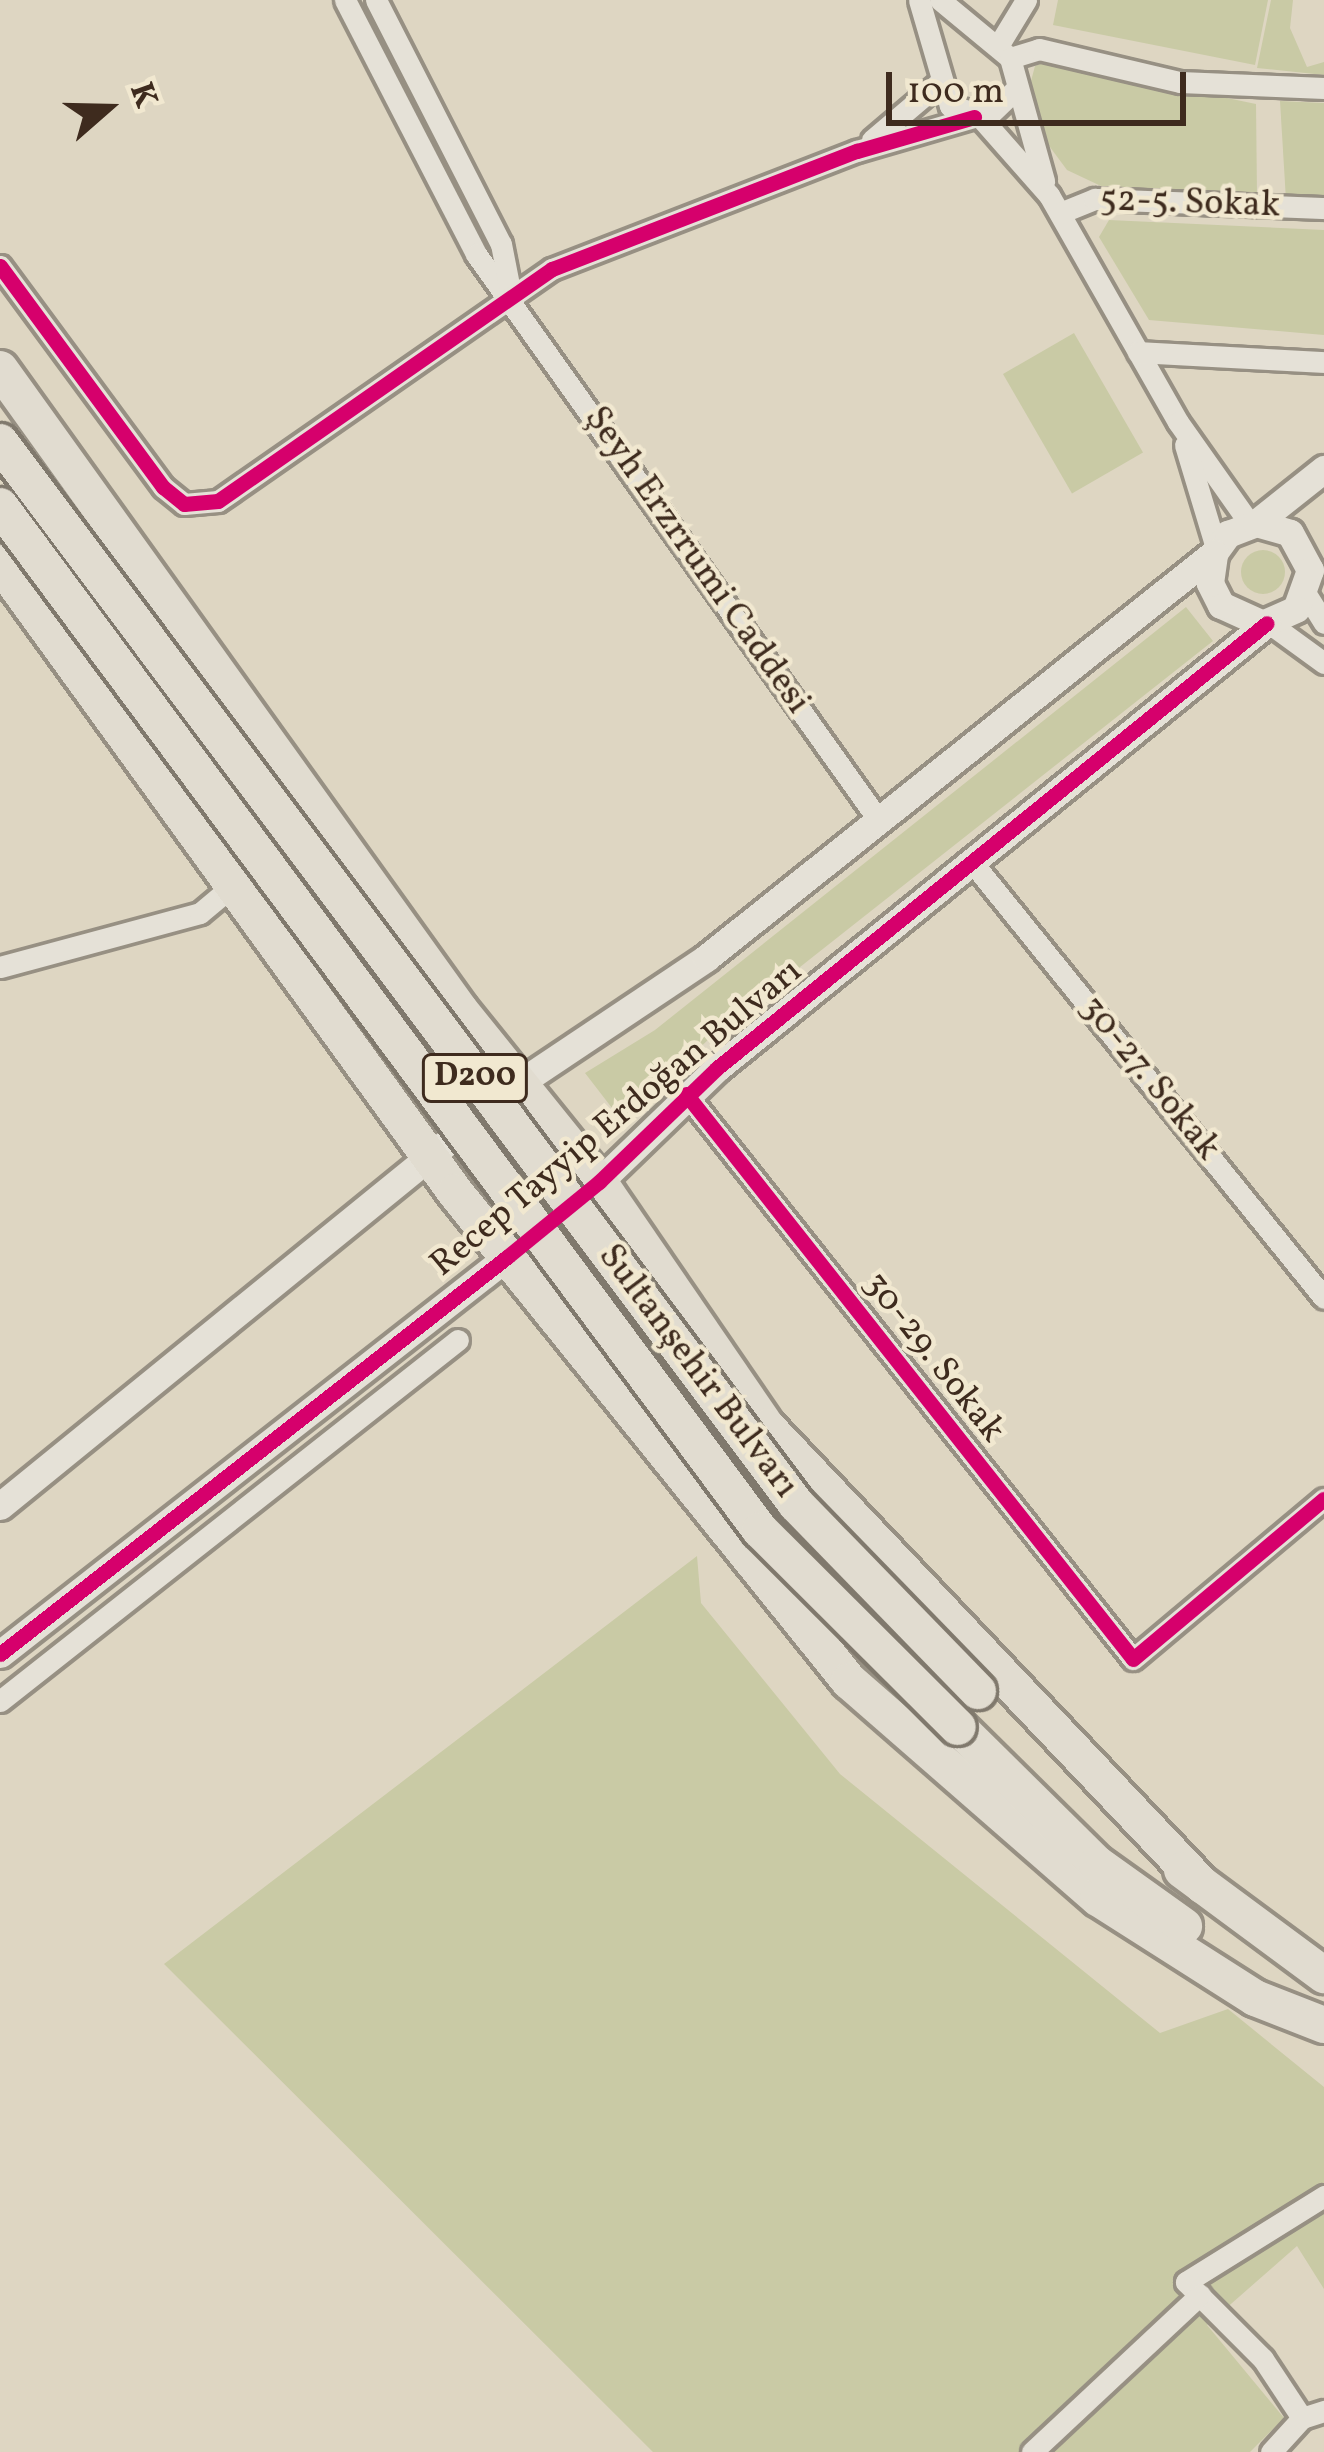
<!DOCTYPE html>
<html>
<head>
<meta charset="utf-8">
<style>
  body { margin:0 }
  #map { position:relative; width:1324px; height:2452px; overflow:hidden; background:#ded6c2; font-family:Vollkorn,serif }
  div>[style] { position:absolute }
  .green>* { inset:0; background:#c9caa5; transform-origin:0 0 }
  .round { border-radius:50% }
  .roads { filter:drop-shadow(3px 0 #979083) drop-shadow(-3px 0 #979083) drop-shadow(0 3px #979083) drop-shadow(0 -3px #979083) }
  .minor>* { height:21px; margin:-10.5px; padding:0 10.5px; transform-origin:10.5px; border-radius:10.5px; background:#e5e1d7 }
  .tertiary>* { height:27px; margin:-13.5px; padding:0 13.5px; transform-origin:13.5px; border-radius:13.5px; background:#e5e1d7 }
  .trunk>* { height:36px; margin:-18px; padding:0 18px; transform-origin:18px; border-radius:18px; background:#e1dcd0 }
  .bridges { filter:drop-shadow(3px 0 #80796d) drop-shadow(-3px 0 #80796d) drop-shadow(0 3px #80796d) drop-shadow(0 -3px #80796d) }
  .trunk-bridge>* { height:36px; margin:-18px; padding:0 18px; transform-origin:18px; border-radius:18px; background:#e1dcd0 }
  .cycleway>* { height:15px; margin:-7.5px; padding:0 7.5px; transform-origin:7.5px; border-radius:7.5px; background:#d6006c }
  span { translate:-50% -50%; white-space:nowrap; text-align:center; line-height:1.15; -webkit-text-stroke:9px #f1e8d0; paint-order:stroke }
  .shield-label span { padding:3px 9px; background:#f1e8d0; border:3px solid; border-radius:9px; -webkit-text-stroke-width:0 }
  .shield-label { font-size:33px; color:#3e2b1e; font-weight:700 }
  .street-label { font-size:36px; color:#3e2b1e }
  .north { position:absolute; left:48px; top:48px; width:120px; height:120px; -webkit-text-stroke:9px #f1e8d0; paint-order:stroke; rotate:70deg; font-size:33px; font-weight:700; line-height:48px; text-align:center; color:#3e2b1e }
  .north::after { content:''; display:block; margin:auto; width:42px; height:54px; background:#3e2b1e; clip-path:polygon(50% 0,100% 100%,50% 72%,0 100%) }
  .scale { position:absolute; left:886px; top:72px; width:300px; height:54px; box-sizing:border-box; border:6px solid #3e2b1e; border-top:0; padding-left:15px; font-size:36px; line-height:42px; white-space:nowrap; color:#3e2b1e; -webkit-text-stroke:9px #f1e8d0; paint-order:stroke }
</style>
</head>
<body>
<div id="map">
  <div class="green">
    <div style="clip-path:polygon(1058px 0,1268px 0,1255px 65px,1053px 25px)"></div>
    <div style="clip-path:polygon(1271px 0,1293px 0,1290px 28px,1307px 67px,1324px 62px,1324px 75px,1257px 68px)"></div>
    <div style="clip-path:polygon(1047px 61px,1256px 104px,1257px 195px,1101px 186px,1067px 170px,1044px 139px,1031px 81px,1035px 66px)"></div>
    <div style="clip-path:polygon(1280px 101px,1324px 103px,1324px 201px,1286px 200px)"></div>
    <div style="clip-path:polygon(1109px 220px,1324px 230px,1324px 335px,1149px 320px,1099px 237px)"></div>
    <div style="left:1074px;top:333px;width:138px;height:82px;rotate:60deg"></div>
    <div class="round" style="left:1241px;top:550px;width:44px;height:44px"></div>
    <div style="clip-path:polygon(1186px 607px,1213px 641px,710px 1038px,622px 1121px,585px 1073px,655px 1030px)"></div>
    <div style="clip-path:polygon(697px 1556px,701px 1603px,840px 1774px,1160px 2033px,1228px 2009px,1324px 2087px,1324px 2289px,1297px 2246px,1207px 2325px,1284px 2418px,1250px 2452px,653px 2452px,164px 1964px)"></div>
  </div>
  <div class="roads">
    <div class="minor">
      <div style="left:345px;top:0;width:286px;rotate:62.7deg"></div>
      <div style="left:476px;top:254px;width:697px;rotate:54.58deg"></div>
      <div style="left:376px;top:0;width:274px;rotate:62.9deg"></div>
      <div style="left:501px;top:244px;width:57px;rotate:78.9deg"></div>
      <div style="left:919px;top:0;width:110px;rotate:73.7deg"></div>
      <div style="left:950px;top:106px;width:39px;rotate:15deg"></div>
      <div style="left:988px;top:116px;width:36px;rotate:-44deg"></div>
      <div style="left:940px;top:0;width:91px;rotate:39.6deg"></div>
      <div style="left:1010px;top:58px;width:128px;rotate:74.5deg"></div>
      <div style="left:998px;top:46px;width:54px;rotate:-58.7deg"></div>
      <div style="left:1010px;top:58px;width:30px;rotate:-17deg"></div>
      <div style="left:1039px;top:49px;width:145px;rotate:13.2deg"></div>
      <div style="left:1180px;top:82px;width:144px;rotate:2.4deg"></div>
      <div style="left:981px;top:118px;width:103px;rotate:48.6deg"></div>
      <div style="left:1049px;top:195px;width:261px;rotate:60.4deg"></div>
      <div style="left:1178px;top:422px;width:125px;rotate:54.8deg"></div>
      <div style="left:872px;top:140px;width:88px;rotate:-40.4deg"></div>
      <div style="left:1060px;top:213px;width:38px;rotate:-22deg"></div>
      <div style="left:1095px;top:199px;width:229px;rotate:2.3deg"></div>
      <div style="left:0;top:266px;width:275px;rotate:53.6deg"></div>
      <div style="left:163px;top:487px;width:27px;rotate:39deg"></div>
      <div style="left:184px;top:504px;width:34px;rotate:-5deg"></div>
      <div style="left:218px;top:501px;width:407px;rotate:-34.8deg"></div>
      <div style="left:552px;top:269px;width:327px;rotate:-21.2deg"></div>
      <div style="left:857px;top:151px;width:122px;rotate:-16.2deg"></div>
      <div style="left:1138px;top:352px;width:186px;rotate:3.1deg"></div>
      <div style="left:1185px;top:445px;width:108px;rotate:73.2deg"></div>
      <div style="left:1306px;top:594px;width:34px;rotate:58deg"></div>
      <div style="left:1269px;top:623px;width:68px;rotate:36deg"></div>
      <div style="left:972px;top:862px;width:560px;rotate:51.08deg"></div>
      <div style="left:0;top:967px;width:207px;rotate:-15.1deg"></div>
      <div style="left:200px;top:913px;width:47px;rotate:-39.8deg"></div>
      <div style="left:686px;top:1094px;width:720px;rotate:51.65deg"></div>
      <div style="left:1133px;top:1659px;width:249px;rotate:-40deg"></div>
      <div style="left:0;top:1701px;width:583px;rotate:-38.25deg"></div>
      <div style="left:1302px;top:2418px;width:71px;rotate:-123.5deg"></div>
      <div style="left:1263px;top:2359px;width:109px;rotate:-135deg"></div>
      <div style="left:1186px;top:2282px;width:163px;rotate:-31.9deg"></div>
      <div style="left:1032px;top:2452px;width:230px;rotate:-43.1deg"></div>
      <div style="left:1271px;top:2452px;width:46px;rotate:-47.6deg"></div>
      <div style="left:1302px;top:2418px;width:23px;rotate:-18deg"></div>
    </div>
    <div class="tertiary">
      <div style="left:1256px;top:523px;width:35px;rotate:16deg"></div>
      <div style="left:1290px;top:533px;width:42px;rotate:61.6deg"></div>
      <div style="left:1310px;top:570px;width:41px;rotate:109.7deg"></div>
      <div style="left:1296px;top:609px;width:36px;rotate:156deg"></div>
      <div style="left:1263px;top:624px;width:46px;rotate:-155.7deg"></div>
      <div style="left:1221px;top:605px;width:25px;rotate:-117deg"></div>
      <div style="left:1210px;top:583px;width:30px;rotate:-82deg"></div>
      <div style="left:1214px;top:553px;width:24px;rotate:-54deg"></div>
      <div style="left:1228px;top:534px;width:30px;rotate:-21deg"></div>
      <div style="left:1256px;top:523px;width:87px;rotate:-38.5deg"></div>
      <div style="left:0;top:1506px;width:672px;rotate:-39.14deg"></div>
      <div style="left:521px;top:1082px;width:223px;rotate:-33.8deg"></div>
      <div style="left:706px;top:958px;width:650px;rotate:-38.56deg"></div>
      <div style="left:0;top:1654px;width:644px;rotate:-38.06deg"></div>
      <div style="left:507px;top:1257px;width:119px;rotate:-39.2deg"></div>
      <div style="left:599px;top:1182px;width:164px;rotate:-44deg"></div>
      <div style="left:717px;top:1068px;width:707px;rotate:-38.98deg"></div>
    </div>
    <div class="trunk">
      <div style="left:0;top:369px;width:789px;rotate:54.34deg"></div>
      <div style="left:460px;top:1010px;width:221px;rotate:51.1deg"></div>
      <div style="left:599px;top:1182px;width:297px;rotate:55.6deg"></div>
      <div style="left:767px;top:1427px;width:632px;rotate:46.48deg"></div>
      <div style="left:0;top:563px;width:776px;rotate:54.12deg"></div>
      <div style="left:455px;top:1192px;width:628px;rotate:51.14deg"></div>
      <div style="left:849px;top:1681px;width:330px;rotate:41.1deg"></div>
      <div style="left:1098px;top:1898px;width:186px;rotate:32.5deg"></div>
      <div style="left:1255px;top:1998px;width:74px;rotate:21.4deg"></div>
      <div style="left:958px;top:1727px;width:195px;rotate:44.6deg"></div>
      <div style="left:1097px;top:1864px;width:107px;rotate:35.5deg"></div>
      <div style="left:1182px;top:1870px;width:177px;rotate:36.5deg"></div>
    </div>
  </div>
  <div class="bridges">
    <div class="trunk-bridge">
      <div style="left:0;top:442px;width:1327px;rotate:53.15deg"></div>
      <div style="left:796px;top:1504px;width:261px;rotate:45.8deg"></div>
      <div style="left:0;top:506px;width:1275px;rotate:53.42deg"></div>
      <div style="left:760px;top:1530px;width:279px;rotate:44.9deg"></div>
    </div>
  </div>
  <div class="cycleway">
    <div style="left:0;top:266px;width:275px;rotate:53.6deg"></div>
    <div style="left:163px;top:487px;width:27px;rotate:39deg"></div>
    <div style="left:184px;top:504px;width:34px;rotate:-5deg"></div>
    <div style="left:218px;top:501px;width:407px;rotate:-34.8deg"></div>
    <div style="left:552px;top:269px;width:327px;rotate:-21.2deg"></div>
    <div style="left:857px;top:151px;width:122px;rotate:-16.2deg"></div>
    <div style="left:686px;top:1094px;width:720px;rotate:51.65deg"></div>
    <div style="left:1133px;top:1659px;width:249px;rotate:-40deg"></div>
    <div style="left:0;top:1654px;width:644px;rotate:-38.06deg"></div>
    <div style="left:507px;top:1257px;width:119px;rotate:-39.2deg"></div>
    <div style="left:599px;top:1182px;width:164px;rotate:-44deg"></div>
    <div style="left:717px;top:1068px;width:707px;rotate:-38.98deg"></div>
  </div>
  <div class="shield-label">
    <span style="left:475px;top:1078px">D200</span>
  </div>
  <div class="street-label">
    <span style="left:1190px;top:204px;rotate:2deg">52-5. Sokak</span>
    <span style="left:696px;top:561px;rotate:55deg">Şeyh Erzrrumi Caddesi</span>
    <span style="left:1149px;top:1079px;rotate:51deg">30-27. Sokak</span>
    <span style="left:617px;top:1119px;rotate:-40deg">Recep Tayyip Erdoğan Bulvarı</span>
    <span style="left:933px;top:1358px;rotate:52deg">30-29. Sokak</span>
    <span style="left:697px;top:1372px;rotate:53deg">Sultanşehir Bulvarı</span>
  </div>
  <div class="north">K</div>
  <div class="scale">100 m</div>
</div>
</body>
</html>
